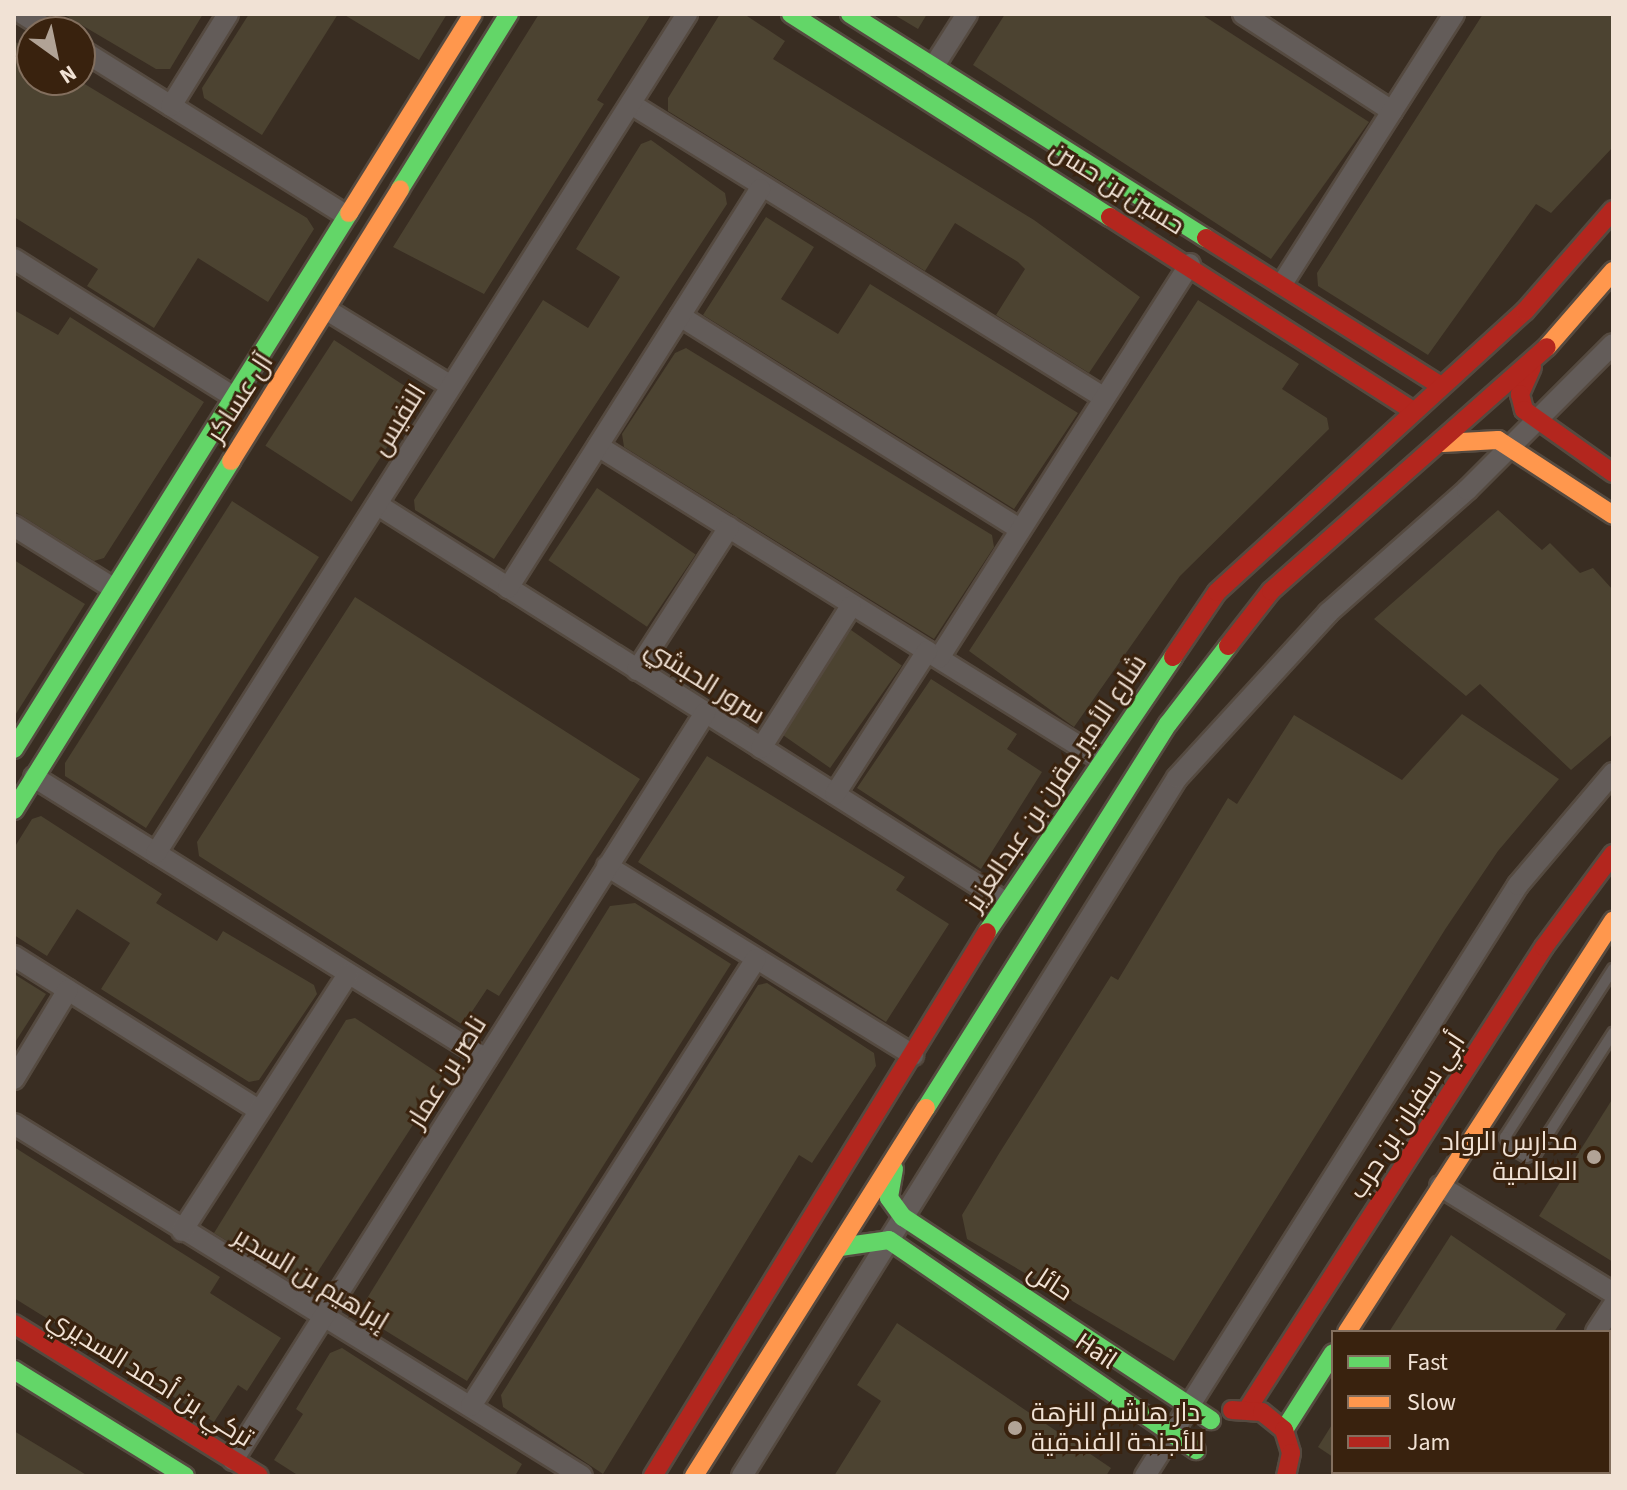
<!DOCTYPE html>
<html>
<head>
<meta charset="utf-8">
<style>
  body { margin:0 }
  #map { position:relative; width:1627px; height:1490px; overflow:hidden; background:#392d22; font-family:"Source Sans 3",Cairo,sans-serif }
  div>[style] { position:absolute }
  .building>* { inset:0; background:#4c4331; transform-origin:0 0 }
  .roads { filter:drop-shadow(2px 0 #554a40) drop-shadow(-2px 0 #554a40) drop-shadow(0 2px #554a40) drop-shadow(0 -2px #554a40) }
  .lane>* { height:10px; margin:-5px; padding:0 5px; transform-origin:5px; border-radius:5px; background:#635c59 }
  .street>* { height:20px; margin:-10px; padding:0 10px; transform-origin:10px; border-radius:10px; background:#635c59 }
  .fast>* { height:18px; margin:-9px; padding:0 9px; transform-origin:9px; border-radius:9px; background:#63d668 }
  .slow>* { height:18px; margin:-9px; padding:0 9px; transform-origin:9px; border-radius:9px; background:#ff974d }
  .jam>* { height:18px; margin:-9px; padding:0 9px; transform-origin:9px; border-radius:9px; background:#b3261e }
  .dots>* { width:22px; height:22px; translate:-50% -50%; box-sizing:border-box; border:4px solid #39220e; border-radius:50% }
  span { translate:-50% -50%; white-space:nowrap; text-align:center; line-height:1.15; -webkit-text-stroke:6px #39220e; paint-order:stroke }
  .street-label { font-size:26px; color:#f1e2d5 }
  .poi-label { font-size:26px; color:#f1e2d5 }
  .right { translate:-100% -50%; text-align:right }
  .left { translate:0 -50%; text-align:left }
  .frame { position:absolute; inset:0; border:16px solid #f1e2d5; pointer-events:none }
  .legend { position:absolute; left:1331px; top:1330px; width:280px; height:144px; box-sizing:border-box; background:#39220e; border:2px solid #836f5e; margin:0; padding:10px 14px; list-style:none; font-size:24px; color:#f1e2d5 }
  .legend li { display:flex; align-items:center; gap:16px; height:40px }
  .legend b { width:40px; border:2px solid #836f5e }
  .north { position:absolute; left:16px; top:16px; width:80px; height:80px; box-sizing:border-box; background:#39220e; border:2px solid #836f5e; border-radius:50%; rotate:147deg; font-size:22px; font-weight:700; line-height:32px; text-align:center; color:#f1e2d5 }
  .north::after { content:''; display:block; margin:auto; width:28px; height:36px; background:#b1a396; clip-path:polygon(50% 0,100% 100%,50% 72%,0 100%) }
</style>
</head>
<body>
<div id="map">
  <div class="building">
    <div style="clip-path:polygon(63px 14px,203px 14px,170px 69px,156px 69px)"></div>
    <div style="clip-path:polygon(249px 14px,338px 14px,262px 135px,204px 98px,202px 88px)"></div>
    <div style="clip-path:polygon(343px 14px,447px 14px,419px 60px)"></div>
    <div style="clip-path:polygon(539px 14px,651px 14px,597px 100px,604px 104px,484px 294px,393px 247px)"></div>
    <div style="clip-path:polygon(720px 14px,744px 14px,785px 41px,773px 59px,1034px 220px,1140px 297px,1089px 373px,996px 315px,1025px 269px,1018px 262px,955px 223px,925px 271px,668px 111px,668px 98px)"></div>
    <div style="clip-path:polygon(893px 14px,927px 14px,918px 29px)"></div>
    <div style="clip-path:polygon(1005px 14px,1201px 14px,1369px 122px,1271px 259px,973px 65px)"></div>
    <div style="clip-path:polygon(1483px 14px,1613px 14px,1613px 147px,1551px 213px,1536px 204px,1428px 355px,1318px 286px,1317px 273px)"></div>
    <div style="clip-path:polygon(14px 41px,32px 52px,32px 80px,78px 80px,307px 218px,314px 229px,268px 302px,198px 258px,154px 328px,87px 286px,98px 269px,14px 217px)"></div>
    <div style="clip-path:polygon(651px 140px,725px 193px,727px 204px,494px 559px,415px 510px,414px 500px,543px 300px,588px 328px,620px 277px,576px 249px,641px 144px)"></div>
    <div style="clip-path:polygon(766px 217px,814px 247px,781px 299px,838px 334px,870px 284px,1078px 413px,1014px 509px,703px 315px)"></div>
    <div style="clip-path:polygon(1198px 300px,1299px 364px,1282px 389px,1327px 418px,1329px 429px,1180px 576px,1074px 727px,969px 651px)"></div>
    <div style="clip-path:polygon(14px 310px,58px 335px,70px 317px,204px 402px,104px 558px,94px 561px,14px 511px)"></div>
    <div style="left:334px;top:340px;width:103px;height:126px;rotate:33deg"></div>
    <div style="clip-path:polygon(686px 348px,992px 535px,994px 547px,934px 639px,624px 447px,622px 434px,675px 353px)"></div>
    <div style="left:597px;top:488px;width:119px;height:87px;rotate:34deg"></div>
    <div style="clip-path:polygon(232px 501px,319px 557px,146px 828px,65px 776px,65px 763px)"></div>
    <div style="clip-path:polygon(1498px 510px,1542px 550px,1550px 543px,1580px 573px,1593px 568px,1613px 590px,1613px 734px,1571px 770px,1480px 684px,1466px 696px,1374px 619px)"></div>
    <div style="clip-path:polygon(14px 560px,85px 604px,14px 717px)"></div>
    <div style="clip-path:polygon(355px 597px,640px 779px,499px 996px,487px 989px,463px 1025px,199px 856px,197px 842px)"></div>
    <div style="left:851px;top:630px;width:62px;height:125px;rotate:35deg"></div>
    <div style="clip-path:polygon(931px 679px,1017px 734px,1007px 749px,1042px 772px,981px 869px,857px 788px)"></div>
    <div style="clip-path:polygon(1462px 714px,1559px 779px,1498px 851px,1446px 928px,1174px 1361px,967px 1239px,962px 1215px,1000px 1152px,1111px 976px,1118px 980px,1228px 798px,1237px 804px,1294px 715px,1402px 780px)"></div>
    <div style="clip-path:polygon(707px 756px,905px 877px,896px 890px,949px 924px,886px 1022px,638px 862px)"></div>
    <div style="clip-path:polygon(41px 816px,162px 894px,156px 903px,217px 941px,223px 931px,314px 985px,317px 994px,259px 1080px,249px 1082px,101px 989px,130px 943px,77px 909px,47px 956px,14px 935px,14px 848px,32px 819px)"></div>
    <div style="clip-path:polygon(635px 903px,731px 964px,467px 1381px,365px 1318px,361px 1308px,610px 906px)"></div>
    <div style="clip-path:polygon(14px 974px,46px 994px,14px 1044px)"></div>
    <div style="clip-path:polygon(767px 983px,874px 1053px,876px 1066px,812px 1163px,799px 1155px,603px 1474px,503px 1407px,501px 1395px,758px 985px)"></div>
    <div style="clip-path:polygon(355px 1018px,444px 1077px,306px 1290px,214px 1233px,346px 1020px)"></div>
    <div style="clip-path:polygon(1613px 1098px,1613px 1262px,1539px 1216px)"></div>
    <div style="clip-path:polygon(14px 1147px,220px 1277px,210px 1293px,281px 1338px,247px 1391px,238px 1385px,214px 1422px,14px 1298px)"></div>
    <div style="clip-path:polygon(1451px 1235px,1566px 1314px,1554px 1332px,1389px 1332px)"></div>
    <div style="clip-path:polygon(897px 1323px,1111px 1468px,1106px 1476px,834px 1476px,881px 1401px,857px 1385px)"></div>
    <div style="clip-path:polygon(342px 1348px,522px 1464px,515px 1476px,299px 1476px,274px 1460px,303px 1414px,296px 1409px,330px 1353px)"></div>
    <div style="clip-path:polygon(1333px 1423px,1333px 1457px,1318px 1447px)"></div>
    <div style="clip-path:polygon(14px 1431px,62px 1460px,88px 1476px,14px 1476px)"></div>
  </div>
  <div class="roads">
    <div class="lane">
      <div style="left:1613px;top:969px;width:200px;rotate:122.7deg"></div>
      <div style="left:1505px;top:1137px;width:11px;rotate:68deg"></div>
      <div style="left:1509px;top:1147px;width:20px;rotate:30deg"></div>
      <div style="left:1526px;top:1157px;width:11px;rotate:-22deg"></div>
      <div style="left:1536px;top:1153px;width:143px;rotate:-57.3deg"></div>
    </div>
    <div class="street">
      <div style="left:23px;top:14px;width:34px;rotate:32deg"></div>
      <div style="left:1243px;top:14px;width:178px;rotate:33.1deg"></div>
      <div style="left:80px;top:49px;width:314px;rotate:32deg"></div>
      <div style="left:934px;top:66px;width:62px;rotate:-57.6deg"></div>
      <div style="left:631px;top:104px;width:556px;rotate:31.83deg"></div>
      <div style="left:171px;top:106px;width:108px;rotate:-58.2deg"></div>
      <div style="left:14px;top:259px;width:257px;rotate:32.1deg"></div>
      <div style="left:1282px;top:284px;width:320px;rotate:-57.5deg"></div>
      <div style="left:327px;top:310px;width:145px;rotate:31.5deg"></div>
      <div style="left:680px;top:316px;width:400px;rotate:32.1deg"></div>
      <div style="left:598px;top:446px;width:592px;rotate:31.94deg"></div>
      <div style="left:378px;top:505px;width:742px;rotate:32.34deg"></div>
      <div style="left:14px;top:526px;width:117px;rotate:32.1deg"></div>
      <div style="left:508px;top:588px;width:472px;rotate:-57.7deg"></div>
      <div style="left:939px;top:658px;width:467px;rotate:-57.5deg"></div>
      <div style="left:637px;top:670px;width:170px;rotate:-57.2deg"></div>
      <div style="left:761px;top:748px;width:168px;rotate:-57.6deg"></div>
      <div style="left:34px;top:777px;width:533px;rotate:31.96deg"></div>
      <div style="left:835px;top:794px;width:170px;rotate:-57.2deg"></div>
      <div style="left:156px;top:853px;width:993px;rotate:-57.67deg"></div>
      <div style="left:607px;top:866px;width:360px;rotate:31.7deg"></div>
      <div style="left:14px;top:956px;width:289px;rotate:32.2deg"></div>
      <div style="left:14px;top:1079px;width:104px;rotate:-58.8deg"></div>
      <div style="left:14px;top:1124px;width:668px;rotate:31.79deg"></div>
      <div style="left:1440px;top:1186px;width:203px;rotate:31.7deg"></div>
      <div style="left:182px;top:1231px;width:306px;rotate:-57.1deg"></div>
      <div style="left:1596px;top:1332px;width:31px;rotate:-57deg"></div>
      <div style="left:471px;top:1406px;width:530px;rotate:-57.48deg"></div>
      <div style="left:233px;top:1460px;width:884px;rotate:-57.71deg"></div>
      <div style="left:1608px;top:1472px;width:6px;rotate:31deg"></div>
      <div style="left:742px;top:1476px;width:822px;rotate:-58.07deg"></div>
      <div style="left:1177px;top:778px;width:224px;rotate:-47.5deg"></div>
      <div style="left:1328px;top:613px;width:186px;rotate:-41.5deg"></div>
      <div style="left:1467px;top:490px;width:206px;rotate:-45deg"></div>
      <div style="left:1145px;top:1476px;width:699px;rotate:-57.74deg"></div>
      <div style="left:1518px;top:885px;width:147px;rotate:-49.7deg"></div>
      <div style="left:1505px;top:1476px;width:5px;rotate:-53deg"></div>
    </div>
    <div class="fast">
      <div style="left:791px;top:14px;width:378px;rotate:32.5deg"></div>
      <div style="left:850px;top:14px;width:421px;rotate:32.2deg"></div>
      <div style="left:400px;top:189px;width:206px;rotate:-58.1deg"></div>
      <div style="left:14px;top:749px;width:632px;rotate:-57.99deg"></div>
      <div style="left:14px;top:810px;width:411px;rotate:-58.1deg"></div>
      <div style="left:987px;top:932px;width:332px;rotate:-55.9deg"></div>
      <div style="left:926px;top:1108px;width:454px;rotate:-57.8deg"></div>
      <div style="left:1168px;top:724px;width:98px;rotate:-52.4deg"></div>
      <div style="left:894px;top:1169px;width:29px;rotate:100deg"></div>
      <div style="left:889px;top:1198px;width:24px;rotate:54deg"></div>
      <div style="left:903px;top:1217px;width:369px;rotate:33.4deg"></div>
      <div style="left:840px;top:1247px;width:49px;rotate:-8.1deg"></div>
      <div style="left:889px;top:1240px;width:372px;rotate:34.4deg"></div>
      <div style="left:14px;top:1370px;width:201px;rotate:31.8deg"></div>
      <div style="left:1284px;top:1430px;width:91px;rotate:-57.5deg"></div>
    </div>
    <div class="slow">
      <div style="left:349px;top:213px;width:234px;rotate:-58.1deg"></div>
      <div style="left:1547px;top:347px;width:101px;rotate:-49deg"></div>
      <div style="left:1443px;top:443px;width:55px;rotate:-3.1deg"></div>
      <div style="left:1498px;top:440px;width:137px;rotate:33.1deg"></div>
      <div style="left:231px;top:461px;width:320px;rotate:-58.1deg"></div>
      <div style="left:1347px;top:1332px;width:490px;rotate:-57.1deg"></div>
      <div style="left:694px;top:1476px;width:435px;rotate:-57.8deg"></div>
    </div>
    <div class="jam">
      <div style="left:1110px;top:217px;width:360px;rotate:32.6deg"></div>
      <div style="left:1206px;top:238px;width:278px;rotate:32.2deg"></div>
      <div style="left:1532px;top:367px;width:30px;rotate:114deg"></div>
      <div style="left:1520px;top:394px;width:16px;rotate:76deg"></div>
      <div style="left:1524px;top:410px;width:109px;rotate:35.3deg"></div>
      <div style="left:1228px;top:646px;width:70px;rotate:-52deg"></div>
      <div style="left:1271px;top:591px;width:368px;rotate:-41.5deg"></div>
      <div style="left:1173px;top:657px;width:78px;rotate:-55.9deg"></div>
      <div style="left:1217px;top:592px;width:417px;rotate:-42.4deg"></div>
      <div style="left:1525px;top:311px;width:134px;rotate:-48.9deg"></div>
      <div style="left:14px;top:1324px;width:288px;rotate:31.8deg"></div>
      <div style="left:1248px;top:1408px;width:548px;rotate:-57.3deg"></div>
      <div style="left:1544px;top:947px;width:116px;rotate:-53.4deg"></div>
      <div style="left:1232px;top:1410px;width:30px;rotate:4deg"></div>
      <div style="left:1262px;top:1412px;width:28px;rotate:39deg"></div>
      <div style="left:1284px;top:1430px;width:24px;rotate:73deg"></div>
      <div style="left:1291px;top:1453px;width:24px;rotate:102deg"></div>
      <div style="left:653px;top:1476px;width:638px;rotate:-58.45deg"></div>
    </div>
  </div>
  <div class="dots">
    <div style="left:1594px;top:1157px;background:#b1a396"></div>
    <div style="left:1015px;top:1428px;background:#b1a396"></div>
  </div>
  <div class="street-label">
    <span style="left:1117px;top:188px;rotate:32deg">حسين بن حسن</span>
    <span style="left:240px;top:398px;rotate:-57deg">آل عساكر</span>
    <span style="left:399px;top:420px;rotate:-58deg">النفيس</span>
    <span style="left:705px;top:682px;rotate:32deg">سرور الحبشي</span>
    <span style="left:1056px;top:783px;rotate:-56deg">شارع الأمير مقرن بن عبدالعزيز</span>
    <span style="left:447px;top:1072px;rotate:-58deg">ناصر بن عمار</span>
    <span style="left:1407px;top:1116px;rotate:-57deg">أبي سفيان بن حرب</span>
    <span style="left:311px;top:1279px;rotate:31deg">إبراهيم بن السدير</span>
    <span style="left:1050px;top:1282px;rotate:33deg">حائل</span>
    <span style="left:1096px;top:1351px;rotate:34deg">Hail</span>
    <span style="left:150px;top:1378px;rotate:32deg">تركي بن أحمد السديري</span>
  </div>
  <div class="poi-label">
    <span class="right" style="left:1578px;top:1157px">مدارس الرواد<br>العالمية</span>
    <span class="left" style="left:1031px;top:1428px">دار هاشم النزهة<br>للأجنحة الفندقية</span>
  </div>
  <div class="frame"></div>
  <ul class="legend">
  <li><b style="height:10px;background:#63d668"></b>Fast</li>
  <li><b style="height:10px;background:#ff974d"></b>Slow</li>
  <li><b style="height:10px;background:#b3261e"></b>Jam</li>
  </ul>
  <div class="north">N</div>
</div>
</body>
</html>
